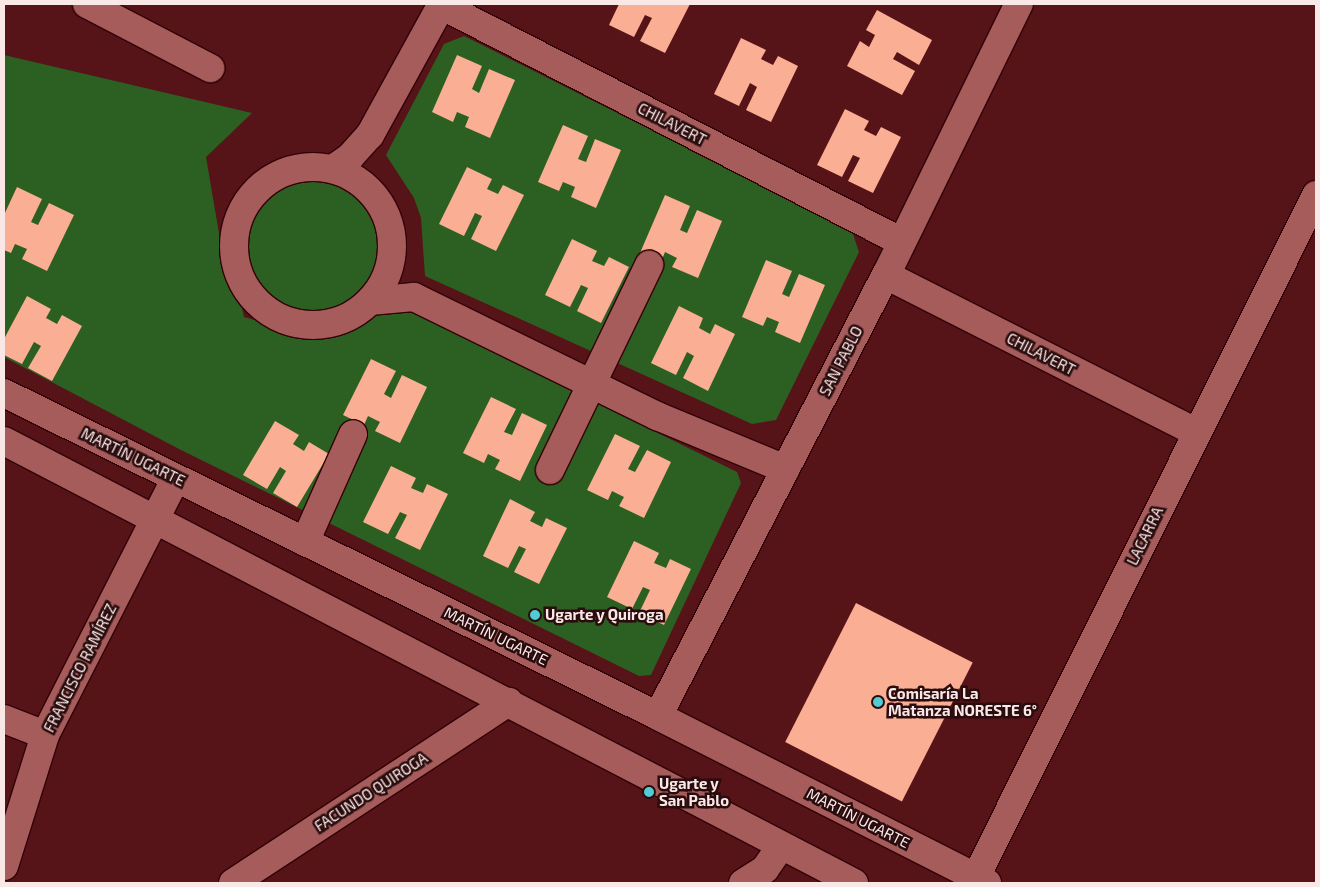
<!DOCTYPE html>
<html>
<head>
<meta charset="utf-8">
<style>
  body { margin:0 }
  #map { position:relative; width:1320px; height:887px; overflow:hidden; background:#561318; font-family:"Exo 2",sans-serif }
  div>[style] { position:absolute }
  .green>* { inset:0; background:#2c6023 }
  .round { border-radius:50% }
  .building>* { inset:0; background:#faae93; transform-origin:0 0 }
  .roads { filter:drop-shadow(1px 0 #320206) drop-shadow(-1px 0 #320206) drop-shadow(0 1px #320206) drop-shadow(0 -1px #320206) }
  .minor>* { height:28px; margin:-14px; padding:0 14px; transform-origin:14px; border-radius:14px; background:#a55c5b }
  .minor>.ring { margin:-14px; padding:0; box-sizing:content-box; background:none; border:28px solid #a55c5b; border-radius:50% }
  .dots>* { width:14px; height:14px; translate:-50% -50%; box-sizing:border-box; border:2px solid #290c0d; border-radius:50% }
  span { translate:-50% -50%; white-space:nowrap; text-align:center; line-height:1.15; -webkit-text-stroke:5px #290c0d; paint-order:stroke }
  .street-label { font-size:15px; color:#fae8e7 }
  .poi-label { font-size:15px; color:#fae8e7; font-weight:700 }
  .left { translate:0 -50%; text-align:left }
  .frame { position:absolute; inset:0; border:5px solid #fae8e7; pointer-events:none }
</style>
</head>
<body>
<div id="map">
  <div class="green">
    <div style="clip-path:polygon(464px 36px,852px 231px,859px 252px,776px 420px,752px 424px,425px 276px,421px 218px,414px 198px,386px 155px,444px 44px)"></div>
    <div style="clip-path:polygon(4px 55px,252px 113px,206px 157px,223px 257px,239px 295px,244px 317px,308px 334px,331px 332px,357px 321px,376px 307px,415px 313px,737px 472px,741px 483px,651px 675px,639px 676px,181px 450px,4px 357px)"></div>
    <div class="round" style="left:238px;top:171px;width:146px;height:146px"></div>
  </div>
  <div class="building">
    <div style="clip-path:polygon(619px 4px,690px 4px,665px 53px,640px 41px,652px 18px,645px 15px,634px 37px,609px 25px)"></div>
    <div style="clip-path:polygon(877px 10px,932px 40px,919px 65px,897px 52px,893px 59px,915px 71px,902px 95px,847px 66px,860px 41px,869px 47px,875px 35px,866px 30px)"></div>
    <div style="clip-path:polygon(741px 38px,766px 50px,761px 59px,773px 65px,778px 56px,798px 66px,771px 122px,746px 110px,757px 87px,750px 83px,739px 106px,714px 94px)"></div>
    <div style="clip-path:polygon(457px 55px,482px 66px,472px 89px,479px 93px,489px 69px,515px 80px,490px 138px,465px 127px,469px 117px,457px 112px,453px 122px,432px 112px)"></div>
    <div style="clip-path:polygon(845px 109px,869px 121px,864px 130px,876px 136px,881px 127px,901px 137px,873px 193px,848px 181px,860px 158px,853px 155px,842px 177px,817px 165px)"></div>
    <div style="clip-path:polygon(563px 125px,588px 136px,578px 159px,586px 162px,595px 139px,621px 150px,596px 208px,571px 197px,575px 187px,563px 182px,559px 191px,538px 182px)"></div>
    <div style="clip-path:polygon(467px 167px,492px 179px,487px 189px,498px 194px,503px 185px,524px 195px,496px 251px,471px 239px,482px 216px,475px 213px,464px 236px,439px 224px)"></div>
    <div style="clip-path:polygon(17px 187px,42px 199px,31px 222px,38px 225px,49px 203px,74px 215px,47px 271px,22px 259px,27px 249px,15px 244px,11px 253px,4px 250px,4px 215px)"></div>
    <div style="clip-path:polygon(665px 195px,690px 206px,680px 230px,687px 233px,697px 210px,722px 221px,698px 278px,672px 267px,677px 258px,665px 252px,661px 262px,640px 253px)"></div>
    <div style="clip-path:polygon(572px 239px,597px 251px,592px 261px,604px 266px,609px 257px,629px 267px,601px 323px,577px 311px,588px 288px,581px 285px,570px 307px,545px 295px)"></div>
    <div style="clip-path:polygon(766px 260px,792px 271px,782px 294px,789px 297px,799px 274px,825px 285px,800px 343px,775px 332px,779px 322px,767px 317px,763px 326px,742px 317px)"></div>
    <div style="clip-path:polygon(27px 296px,51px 309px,46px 318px,57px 324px,62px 315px,82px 326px,52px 381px,28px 368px,41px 346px,34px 342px,22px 364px,4px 355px,4px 339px)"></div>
    <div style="clip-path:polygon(679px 306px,703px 318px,699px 328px,710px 334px,715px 324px,735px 334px,708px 391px,683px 378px,694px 356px,687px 352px,676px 375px,651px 363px)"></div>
    <div style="clip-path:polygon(371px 359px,396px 371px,384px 394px,391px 398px,402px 375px,427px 387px,400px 443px,375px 431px,380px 422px,368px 416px,364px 425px,343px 415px)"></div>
    <div style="clip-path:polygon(491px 397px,516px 409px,504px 432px,512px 435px,522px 413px,547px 425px,520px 481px,495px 469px,500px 460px,488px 454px,484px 463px,463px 453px)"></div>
    <div style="clip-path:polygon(275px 421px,299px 435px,293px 444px,304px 451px,309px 442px,329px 454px,297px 507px,273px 493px,286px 471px,280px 467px,267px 489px,243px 475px)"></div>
    <div style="clip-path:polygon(615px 434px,640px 446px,628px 469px,635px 472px,647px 450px,671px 462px,644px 518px,619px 506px,624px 497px,612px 491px,608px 500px,587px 490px)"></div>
    <div style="clip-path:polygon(391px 466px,416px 478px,411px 488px,423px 493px,427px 484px,448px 494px,420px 550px,395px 538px,407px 515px,400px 512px,388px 534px,363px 522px)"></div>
    <div style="clip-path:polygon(510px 499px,535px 512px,530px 521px,542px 527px,546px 518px,567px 528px,539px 584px,514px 572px,526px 549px,519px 546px,508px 568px,483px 556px)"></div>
    <div style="clip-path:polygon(634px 541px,659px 553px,654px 563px,666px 568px,670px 559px,691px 569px,664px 625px,639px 613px,650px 590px,643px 587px,632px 609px,607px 597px)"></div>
    <div style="left:856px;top:603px;width:131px;height:156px;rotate:27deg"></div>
  </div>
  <div class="roads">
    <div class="minor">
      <div style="left:87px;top:4px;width:139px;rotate:27.5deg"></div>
      <div style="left:441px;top:5px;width:518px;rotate:27.21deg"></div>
      <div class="ring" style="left:234px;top:167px;width:130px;height:130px"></div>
      <div style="left:333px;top:169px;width:21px;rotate:-35deg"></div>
      <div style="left:350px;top:157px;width:30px;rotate:-48deg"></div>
      <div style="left:370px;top:135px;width:149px;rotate:-61.2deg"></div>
      <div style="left:886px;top:275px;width:347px;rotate:26.9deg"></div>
      <div style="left:370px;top:301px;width:44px;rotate:-5.2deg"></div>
      <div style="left:414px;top:297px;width:271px;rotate:26.1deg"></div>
      <div style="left:657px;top:416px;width:139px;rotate:22.5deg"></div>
      <div style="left:4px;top:393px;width:729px;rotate:26.28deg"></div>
      <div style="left:658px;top:716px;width:369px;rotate:26.9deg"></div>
      <div style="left:4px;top:441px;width:958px;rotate:27.47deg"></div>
      <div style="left:550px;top:470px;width:228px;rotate:-64.2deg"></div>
      <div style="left:305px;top:542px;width:118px;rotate:-66deg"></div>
      <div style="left:658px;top:716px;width:496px;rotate:-62.7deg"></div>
      <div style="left:886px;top:275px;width:302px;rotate:-63.9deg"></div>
      <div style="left:4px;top:719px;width:44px;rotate:21.3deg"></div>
      <div style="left:4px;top:866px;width:137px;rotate:-72.6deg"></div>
      <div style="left:45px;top:735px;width:288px;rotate:-63deg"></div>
      <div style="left:976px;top:877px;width:762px;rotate:-63.5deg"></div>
      <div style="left:233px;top:883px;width:330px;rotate:-33.3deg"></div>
      <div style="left:743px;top:883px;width:26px;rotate:-32deg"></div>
      <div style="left:765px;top:869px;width:28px;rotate:-55deg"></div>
    </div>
  </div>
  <div class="dots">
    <div style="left:535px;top:615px;background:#51ccd4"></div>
    <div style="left:878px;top:702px;background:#51ccd4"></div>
    <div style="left:649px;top:792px;background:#51ccd4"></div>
  </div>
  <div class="street-label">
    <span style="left:672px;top:124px;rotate:27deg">CHILAVERT</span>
    <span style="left:1041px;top:354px;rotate:27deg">CHILAVERT</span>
    <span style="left:841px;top:361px;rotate:-63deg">SAN PABLO</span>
    <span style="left:133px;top:457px;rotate:26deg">MARTÍN UGARTE</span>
    <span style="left:1145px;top:536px;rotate:-64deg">LACARRA</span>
    <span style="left:496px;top:636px;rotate:26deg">MARTÍN UGARTE</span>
    <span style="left:80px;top:668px;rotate:-63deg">FRANCISCO RAMÍREZ</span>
    <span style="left:371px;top:792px;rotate:-33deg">FACUNDO QUIROGA</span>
    <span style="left:858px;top:818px;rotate:27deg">MARTÍN UGARTE</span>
  </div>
  <div class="poi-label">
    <span class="left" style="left:545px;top:615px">Ugarte y Quiroga</span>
    <span class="left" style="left:888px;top:702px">Comisaría La<br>Matanza NORESTE 6°</span>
    <span class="left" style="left:659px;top:792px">Ugarte y<br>San Pablo</span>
  </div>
  <div class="frame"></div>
</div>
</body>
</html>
